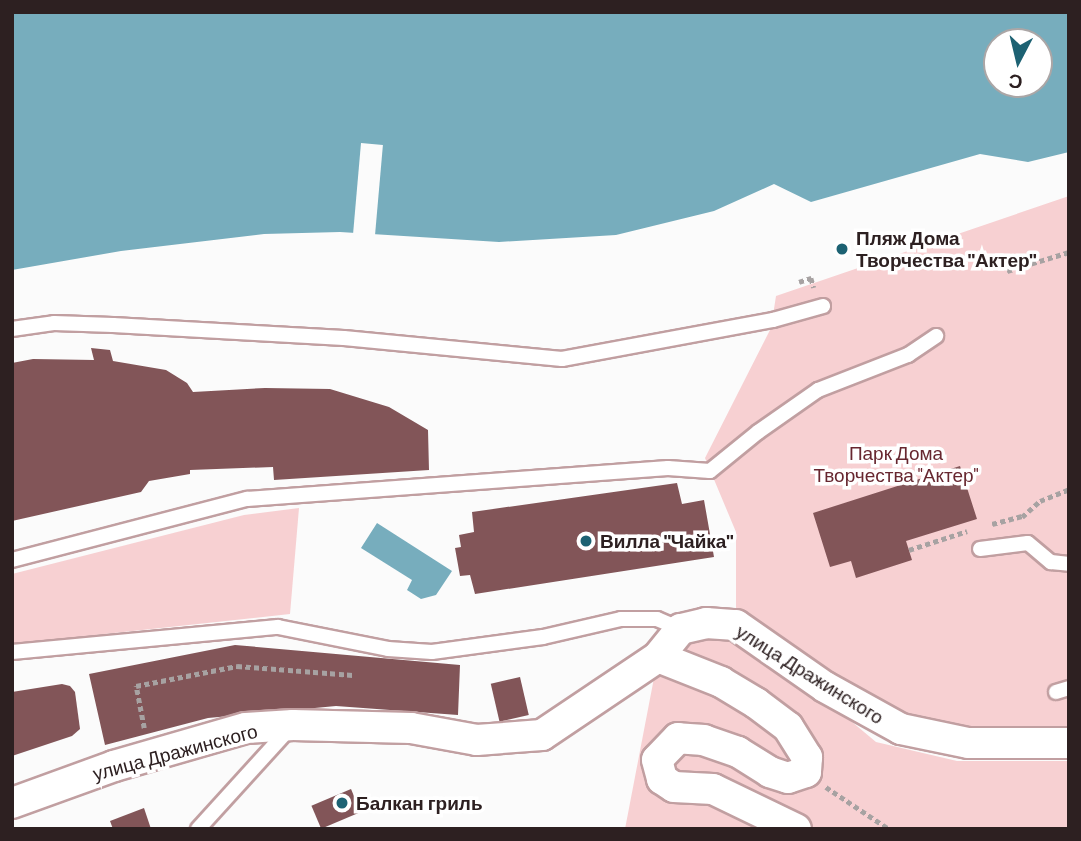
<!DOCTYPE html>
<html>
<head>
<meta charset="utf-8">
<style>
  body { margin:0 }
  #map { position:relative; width:1081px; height:841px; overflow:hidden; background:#fbfbfb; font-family:Barlow,sans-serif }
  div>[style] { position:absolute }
  .green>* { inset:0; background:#f7d0d2 }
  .water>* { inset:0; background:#77adbd }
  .pier>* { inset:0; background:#fbfbfb; transform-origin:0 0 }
  .building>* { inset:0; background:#825558; transform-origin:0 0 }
  .path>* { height:4.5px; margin-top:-2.25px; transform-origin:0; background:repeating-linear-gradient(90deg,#a7a2a2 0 5px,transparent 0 8.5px) }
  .roads { filter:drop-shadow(2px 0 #c19fa1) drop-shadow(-2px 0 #c19fa1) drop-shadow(0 2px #c19fa1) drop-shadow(0 -2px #c19fa1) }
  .lane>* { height:14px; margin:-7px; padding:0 7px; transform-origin:7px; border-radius:7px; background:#fff }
  .street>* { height:30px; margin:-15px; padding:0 15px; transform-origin:15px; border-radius:15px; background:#fff }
  .dots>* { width:19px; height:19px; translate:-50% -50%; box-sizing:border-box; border:4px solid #fff; border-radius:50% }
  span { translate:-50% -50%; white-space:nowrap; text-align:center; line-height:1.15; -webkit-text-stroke:7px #fff; paint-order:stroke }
  .poi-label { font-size:19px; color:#2d2021; font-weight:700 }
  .left { translate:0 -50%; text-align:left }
  .park-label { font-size:19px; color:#672730 }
  .street-label { font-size:19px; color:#2d2021 }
  .frame { position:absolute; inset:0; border:14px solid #2d2021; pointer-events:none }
  .north { position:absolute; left:983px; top:28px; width:70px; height:70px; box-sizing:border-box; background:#fff; border:2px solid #aba6a6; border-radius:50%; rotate:187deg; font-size:19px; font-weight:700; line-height:28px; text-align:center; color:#2d2021 }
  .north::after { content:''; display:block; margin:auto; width:24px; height:32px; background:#1d6273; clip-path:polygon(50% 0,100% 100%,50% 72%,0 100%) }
</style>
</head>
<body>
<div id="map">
  <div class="green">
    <div style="clip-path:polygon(1069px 196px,1069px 737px,991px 736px,906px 719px,740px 628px,876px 742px,957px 761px,1069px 761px,1069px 829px,625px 829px,658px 657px,681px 629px,736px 625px,736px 532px,705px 458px,771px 328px,776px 296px)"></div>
    <div style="clip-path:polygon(299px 508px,290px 614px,12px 644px,12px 574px,244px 515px)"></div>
  </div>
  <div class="water">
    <div style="clip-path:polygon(evenodd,12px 12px,1069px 12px,1069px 152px,1028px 162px,980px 154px,811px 202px,774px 184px,714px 211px,616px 235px,499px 242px,340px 232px,264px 234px,121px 251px,12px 270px,12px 12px,997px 42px,1039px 42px,1039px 84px,997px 84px,997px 42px)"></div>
    <div style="clip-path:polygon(377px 523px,452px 571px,436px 595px,421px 599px,407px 590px,412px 580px,361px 548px)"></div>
  </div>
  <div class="pier">
    <div style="left:361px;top:143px;width:22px;height:93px;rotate:5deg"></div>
  </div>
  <div class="building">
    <div style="clip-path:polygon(91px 348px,110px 350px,113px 361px,166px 370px,187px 383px,193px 392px,265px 388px,330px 389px,389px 407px,428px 430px,429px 470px,274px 480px,273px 467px,190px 470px,190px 474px,149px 481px,141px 492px,12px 521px,12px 363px,33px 359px,94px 360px)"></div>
    <div style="clip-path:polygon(960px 466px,977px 519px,906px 541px,912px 560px,856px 578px,851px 561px,830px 567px,813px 513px)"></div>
    <div style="clip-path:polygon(677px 483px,682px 504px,704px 500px,714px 557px,475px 594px,470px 575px,460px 576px,455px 548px,461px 547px,459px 535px,474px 532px,472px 512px)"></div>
    <div style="clip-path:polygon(235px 645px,460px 665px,458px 715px,336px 706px,208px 718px,105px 745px,89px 674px)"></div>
    <div style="left:520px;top:677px;width:39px;height:30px;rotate:77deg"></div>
    <div style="clip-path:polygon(62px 684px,70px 686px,75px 692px,80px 729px,72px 736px,12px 756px,12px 692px)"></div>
    <div style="left:351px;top:789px;width:25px;height:43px;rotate:67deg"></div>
    <div style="clip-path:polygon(144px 808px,151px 829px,113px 829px,110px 821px)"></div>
  </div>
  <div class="path">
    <div style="left:1007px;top:271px;width:65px;rotate:-17deg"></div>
    <div style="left:799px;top:282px;width:13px;rotate:-18deg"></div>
    <div style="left:811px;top:278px;width:10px;rotate:73deg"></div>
    <div style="left:1022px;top:517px;width:24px;rotate:-42deg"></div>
    <div style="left:1040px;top:501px;width:31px;rotate:-22deg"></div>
    <div style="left:992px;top:524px;width:31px;rotate:-15deg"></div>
    <div style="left:909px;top:550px;width:61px;rotate:-18.1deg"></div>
    <div style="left:144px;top:728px;width:43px;rotate:-100.8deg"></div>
    <div style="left:136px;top:686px;width:103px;rotate:-11.2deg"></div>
    <div style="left:237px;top:666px;width:116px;rotate:4.4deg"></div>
    <div style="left:826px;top:787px;width:76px;rotate:33.7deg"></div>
  </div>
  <div class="roads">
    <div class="lane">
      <div style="left:12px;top:329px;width:42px;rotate:-8.1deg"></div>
      <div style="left:54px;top:323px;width:59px;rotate:1.9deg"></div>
      <div style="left:113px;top:325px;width:231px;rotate:3.2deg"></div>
      <div style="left:344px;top:338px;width:219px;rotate:5.5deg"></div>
      <div style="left:562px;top:359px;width:215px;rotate:-10.5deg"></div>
      <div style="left:773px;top:320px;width:52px;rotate:-15.6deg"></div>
      <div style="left:980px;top:549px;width:48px;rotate:-7.1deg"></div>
      <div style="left:1028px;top:543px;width:30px;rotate:40deg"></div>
      <div style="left:1051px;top:562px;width:18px;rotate:6deg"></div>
      <div style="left:12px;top:560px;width:243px;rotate:-14.6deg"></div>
      <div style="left:247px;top:499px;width:422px;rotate:-4.2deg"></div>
      <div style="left:668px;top:468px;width:42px;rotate:4.1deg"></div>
      <div style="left:710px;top:471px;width:62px;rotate:-39.1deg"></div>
      <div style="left:758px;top:432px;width:73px;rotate:-35deg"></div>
      <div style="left:818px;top:390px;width:97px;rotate:-21.3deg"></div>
      <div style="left:908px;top:355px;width:34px;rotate:-34deg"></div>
      <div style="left:12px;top:652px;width:267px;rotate:-5.4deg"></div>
      <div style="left:278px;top:627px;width:112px;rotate:11.3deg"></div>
      <div style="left:388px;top:649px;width:44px;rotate:3.9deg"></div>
      <div style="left:432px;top:652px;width:112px;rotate:-7.7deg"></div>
      <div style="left:543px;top:637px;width:80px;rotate:-13deg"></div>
      <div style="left:621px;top:619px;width:36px"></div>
      <div style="left:657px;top:619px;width:26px;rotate:23deg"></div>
      <div style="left:1056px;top:692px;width:14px;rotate:-17deg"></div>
      <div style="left:198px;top:829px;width:137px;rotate:-47.7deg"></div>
    </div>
    <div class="street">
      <div style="left:658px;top:657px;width:68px;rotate:21.6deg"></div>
      <div style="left:721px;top:682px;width:41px;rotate:31deg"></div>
      <div style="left:756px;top:703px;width:40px;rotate:37deg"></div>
      <div style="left:788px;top:727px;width:36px;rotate:58deg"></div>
      <div style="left:807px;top:757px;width:15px;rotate:94deg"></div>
      <div style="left:806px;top:772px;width:19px;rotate:162deg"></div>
      <div style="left:788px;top:778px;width:19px;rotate:-162deg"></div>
      <div style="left:770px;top:772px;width:38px;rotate:-148deg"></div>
      <div style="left:738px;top:752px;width:36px;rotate:-161deg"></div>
      <div style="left:704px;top:740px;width:26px;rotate:-176deg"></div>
      <div style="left:678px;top:738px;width:30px;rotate:134deg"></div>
      <div style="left:657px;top:760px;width:20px;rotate:75deg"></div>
      <div style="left:662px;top:779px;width:14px;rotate:34deg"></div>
      <div style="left:674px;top:787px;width:39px;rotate:3deg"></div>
      <div style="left:713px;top:789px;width:92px;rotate:25.7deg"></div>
      <div style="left:12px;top:803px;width:109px;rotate:-19.9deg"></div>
      <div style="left:114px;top:766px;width:137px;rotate:-16.1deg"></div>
      <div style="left:246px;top:728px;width:47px;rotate:-3.7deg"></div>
      <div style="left:293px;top:725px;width:118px;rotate:1.5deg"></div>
      <div style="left:411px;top:728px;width:67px;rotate:10.3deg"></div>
      <div style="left:477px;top:740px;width:65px;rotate:-4.4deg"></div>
      <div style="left:542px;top:735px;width:140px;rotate:-33.9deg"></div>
      <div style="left:658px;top:657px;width:36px;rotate:-51deg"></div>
      <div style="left:681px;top:629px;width:26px;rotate:-13deg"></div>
      <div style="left:706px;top:623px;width:30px;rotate:4deg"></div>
      <div style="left:736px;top:625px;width:108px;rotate:34.9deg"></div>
      <div style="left:825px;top:687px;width:87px;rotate:28.9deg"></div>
      <div style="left:901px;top:729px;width:68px;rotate:11.8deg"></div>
      <div style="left:968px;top:743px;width:101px"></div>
    </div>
  </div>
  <div class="dots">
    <div style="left:842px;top:249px;background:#1d6273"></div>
    <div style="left:586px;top:541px;background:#1d6273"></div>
    <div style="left:342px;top:803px;background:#1d6273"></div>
  </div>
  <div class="poi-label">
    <span class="left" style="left:856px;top:249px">Пляж Дома<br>Творчества "Актер"</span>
    <span class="left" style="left:600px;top:541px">Вилла "Чайка"</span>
    <span class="left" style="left:356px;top:803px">Балкан гриль</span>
  </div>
  <div class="park-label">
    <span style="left:896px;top:464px">Парк Дома<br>Творчества "Актер"</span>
  </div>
  <div class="street-label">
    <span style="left:810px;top:674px;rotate:32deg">улица Дражинского</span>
    <span style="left:175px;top:752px;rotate:-15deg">улица Дражинского</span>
  </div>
  <div class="frame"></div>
  <div class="north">С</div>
</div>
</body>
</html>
